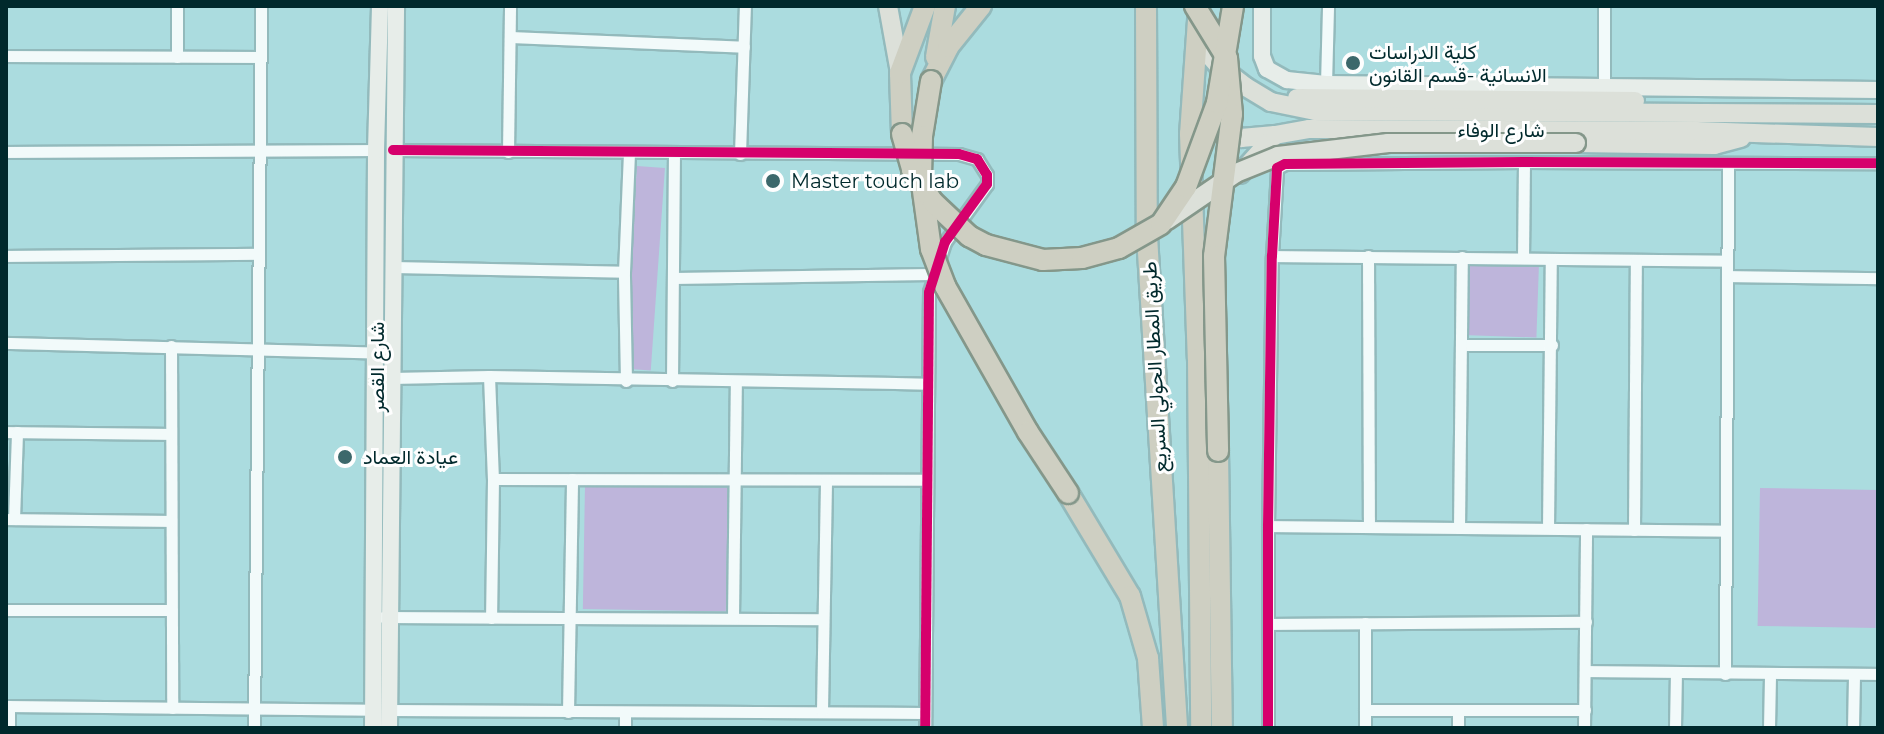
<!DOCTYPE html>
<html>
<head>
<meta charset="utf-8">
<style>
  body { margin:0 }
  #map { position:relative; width:1884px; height:734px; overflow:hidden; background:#abdcdf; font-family:Montserrat,Vazirmatn,sans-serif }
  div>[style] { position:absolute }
  .green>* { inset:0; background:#beb5db; transform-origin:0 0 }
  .roads { filter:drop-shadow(2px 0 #93babc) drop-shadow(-2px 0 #93babc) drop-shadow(0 2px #93babc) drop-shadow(0 -2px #93babc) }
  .street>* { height:11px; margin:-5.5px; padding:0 5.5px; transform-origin:5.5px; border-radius:5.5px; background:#f2fafa }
  .secondary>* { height:16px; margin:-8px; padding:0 8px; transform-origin:8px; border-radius:8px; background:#e7ede9 }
  .primary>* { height:18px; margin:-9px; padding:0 9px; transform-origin:9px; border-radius:9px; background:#dce0d9 }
  .highway>* { height:20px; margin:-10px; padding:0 10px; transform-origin:10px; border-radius:10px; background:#cecfc2 }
  .bridges { filter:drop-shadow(2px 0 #84978a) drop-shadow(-2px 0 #84978a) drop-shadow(0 2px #84978a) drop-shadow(0 -2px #84978a) }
  .primary-bridge>* { height:18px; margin:-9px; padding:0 9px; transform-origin:9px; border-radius:9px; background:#dce0d9 }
  .highway-bridge>* { height:20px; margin:-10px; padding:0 10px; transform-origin:10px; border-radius:10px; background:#cecfc2 }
  .cycleway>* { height:10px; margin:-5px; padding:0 5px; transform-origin:5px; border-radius:5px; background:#d6006c }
  .dots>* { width:22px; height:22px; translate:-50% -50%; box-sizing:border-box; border:4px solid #fefefe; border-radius:50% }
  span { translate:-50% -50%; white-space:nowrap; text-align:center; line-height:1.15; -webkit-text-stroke:6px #fefefe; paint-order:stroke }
  .poi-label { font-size:20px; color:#00292c }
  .left { translate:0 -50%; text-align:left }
  .street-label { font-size:20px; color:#00292c }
  .frame { position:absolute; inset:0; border:8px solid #00292c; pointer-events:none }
</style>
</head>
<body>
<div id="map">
  <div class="green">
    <div style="left:637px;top:166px;width:28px;height:203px;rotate:4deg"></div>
    <div style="left:1465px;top:262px;width:74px;height:73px;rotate:2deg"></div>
    <div style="left:585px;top:485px;width:143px;height:124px;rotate:1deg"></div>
    <div style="left:1760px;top:488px;width:118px;height:138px;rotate:1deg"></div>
  </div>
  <div class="roads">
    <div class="street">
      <div style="left:177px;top:6px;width:51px;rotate:90deg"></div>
      <div style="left:510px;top:37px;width:234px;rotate:2.4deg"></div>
      <div style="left:6px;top:56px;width:254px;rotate:0.2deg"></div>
      <div style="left:1326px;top:84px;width:78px;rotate:-88.5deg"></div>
      <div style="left:1604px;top:86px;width:80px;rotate:-90deg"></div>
      <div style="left:393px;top:150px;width:566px;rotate:0.4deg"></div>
      <div style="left:959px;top:154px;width:19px;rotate:16deg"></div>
      <div style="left:977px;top:159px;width:19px;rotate:58deg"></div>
      <div style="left:987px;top:175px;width:9px;rotate:90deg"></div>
      <div style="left:987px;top:184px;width:72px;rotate:125.9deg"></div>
      <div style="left:945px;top:242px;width:52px;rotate:107.7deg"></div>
      <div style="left:929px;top:292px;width:436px;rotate:90.5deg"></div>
      <div style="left:6px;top:152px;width:370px;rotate:-0.3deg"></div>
      <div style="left:508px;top:152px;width:146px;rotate:-89.2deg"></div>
      <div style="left:740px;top:154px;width:148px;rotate:-88.1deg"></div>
      <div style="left:6px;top:256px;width:252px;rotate:-0.5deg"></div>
      <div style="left:1272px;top:256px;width:455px;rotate:0.6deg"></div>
      <div style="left:1368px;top:256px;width:271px;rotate:89.8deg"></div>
      <div style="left:1523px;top:258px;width:96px;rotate:-89.4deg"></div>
      <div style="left:393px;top:267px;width:231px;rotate:1.2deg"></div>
      <div style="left:1727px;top:276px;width:151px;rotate:0.8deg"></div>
      <div style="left:673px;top:278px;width:259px;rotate:-0.9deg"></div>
      <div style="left:6px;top:343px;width:371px;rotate:1.5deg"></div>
      <div style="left:1461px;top:345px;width:91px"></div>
      <div style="left:171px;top:346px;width:362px;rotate:89.8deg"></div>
      <div style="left:489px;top:376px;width:103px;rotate:87.8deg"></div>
      <div style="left:493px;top:479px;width:139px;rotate:90.8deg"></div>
      <div style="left:391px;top:378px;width:98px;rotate:-1.2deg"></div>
      <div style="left:489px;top:376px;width:438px;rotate:1deg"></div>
      <div style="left:626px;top:381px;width:109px;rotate:-91.1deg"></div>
      <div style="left:624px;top:272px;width:119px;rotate:-87.6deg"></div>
      <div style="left:672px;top:381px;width:228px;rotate:-89.5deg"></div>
      <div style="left:6px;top:432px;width:164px;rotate:0.7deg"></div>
      <div style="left:493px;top:479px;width:432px;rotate:0.1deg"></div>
      <div style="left:6px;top:519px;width:164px;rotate:0.7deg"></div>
      <div style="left:14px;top:519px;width:87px;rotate:-88deg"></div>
      <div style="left:1268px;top:526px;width:458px;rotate:0.6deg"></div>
      <div style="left:1459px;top:528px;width:271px;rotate:-89.4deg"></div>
      <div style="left:1548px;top:528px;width:268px;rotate:-89.4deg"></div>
      <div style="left:1634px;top:530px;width:270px;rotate:-89.6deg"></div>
      <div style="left:6px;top:610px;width:163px"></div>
      <div style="left:383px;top:617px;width:440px;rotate:0.3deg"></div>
      <div style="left:733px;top:618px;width:236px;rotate:-89.3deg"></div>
      <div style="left:1269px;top:624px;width:317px;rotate:-0.4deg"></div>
      <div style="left:1586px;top:671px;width:292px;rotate:0.6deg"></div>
      <div style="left:1725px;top:674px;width:511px;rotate:-89.66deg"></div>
      <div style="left:6px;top:706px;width:367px;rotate:0.6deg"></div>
      <div style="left:9px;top:706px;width:22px;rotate:90deg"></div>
      <div style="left:389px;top:710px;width:536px;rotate:0.32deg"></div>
      <div style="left:1365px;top:710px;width:220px"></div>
      <div style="left:1458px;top:710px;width:18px;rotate:90deg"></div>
      <div style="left:822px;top:711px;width:231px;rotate:-89deg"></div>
      <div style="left:568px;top:712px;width:233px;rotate:-89deg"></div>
      <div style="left:254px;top:728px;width:722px;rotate:-89.44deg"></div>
      <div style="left:625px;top:728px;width:16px;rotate:-90deg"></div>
      <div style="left:1268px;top:728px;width:202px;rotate:-90deg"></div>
      <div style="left:1268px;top:526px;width:270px;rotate:-89.2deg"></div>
      <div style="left:1272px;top:256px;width:88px;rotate:-86.7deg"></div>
      <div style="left:1277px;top:168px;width:9px;rotate:-27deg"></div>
      <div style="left:1285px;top:164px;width:239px;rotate:-0.5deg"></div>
      <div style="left:1524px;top:162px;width:354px;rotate:0.2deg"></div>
      <div style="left:1365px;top:728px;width:105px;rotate:-90deg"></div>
      <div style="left:1584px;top:728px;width:199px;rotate:-89.4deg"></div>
      <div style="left:1675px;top:728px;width:55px;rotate:-89deg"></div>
      <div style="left:1769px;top:728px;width:54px;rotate:-88.9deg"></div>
      <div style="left:1853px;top:728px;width:53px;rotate:-88.9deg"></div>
    </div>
    <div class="secondary">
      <div style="left:1262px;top:6px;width:50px;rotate:90deg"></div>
      <div style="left:1262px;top:56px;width:14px;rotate:69deg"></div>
      <div style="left:1267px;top:69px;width:23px;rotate:29deg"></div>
      <div style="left:1287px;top:80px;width:39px;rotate:6deg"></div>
      <div style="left:1326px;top:84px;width:552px;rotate:0.62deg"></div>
      <div style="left:373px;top:728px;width:578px;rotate:-89.7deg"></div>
      <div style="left:376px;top:150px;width:144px;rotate:-88.4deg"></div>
      <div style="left:389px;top:728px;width:722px;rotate:-89.44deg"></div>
    </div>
    <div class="primary">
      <div style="left:888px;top:6px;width:68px;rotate:79.8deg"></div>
      <div style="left:1196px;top:40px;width:35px;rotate:49deg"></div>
      <div style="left:1219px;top:66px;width:34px;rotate:38deg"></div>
      <div style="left:1246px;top:87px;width:29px;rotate:31deg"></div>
      <div style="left:1271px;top:102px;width:45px;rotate:11.6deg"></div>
      <div style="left:1315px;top:111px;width:563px;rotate:0.31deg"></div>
      <div style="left:1297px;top:98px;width:338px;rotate:0.5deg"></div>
      <div style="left:1221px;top:127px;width:23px;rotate:29deg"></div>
      <div style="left:1241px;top:138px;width:34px;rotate:-5deg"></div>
      <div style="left:1576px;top:143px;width:138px;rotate:0.8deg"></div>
      <div style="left:1714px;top:145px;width:28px;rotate:-15deg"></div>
      <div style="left:1240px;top:174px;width:52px;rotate:-48.1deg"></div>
      <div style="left:1275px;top:135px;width:35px;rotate:-10deg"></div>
      <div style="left:1309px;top:129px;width:387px;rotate:0.3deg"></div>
      <div style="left:1696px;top:131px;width:182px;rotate:1.9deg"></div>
    </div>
    <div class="highway">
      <div style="left:1146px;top:6px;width:230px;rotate:89.8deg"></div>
      <div style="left:1147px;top:236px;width:493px;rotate:86.5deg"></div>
      <div style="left:1199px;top:6px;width:128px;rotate:94deg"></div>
      <div style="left:1190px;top:134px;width:225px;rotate:88deg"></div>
      <div style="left:1198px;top:359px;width:369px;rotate:89.5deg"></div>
      <div style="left:936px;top:57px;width:52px;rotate:-80deg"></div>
      <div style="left:931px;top:81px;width:38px;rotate:-63deg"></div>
      <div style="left:948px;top:47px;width:53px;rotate:-51.2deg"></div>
      <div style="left:902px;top:134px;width:61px;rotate:-91.9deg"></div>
      <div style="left:900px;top:73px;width:72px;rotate:-69.5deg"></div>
      <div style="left:1218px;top:451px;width:277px;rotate:89.2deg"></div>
      <div style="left:1068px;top:493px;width:120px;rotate:59deg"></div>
      <div style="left:1130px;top:596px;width:65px;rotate:73.8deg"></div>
      <div style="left:1148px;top:658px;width:70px;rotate:85.9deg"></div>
    </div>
  </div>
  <div class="bridges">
    <div class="primary-bridge">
      <div style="left:1167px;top:220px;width:83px;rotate:-34.3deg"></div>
      <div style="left:1236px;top:173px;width:45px;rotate:-22deg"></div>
      <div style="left:1278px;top:156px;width:111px;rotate:-6.7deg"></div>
      <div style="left:1388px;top:143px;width:188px"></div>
    </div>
    <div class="highway-bridge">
      <div style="left:1195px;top:6px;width:61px;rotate:58.4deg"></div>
      <div style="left:1227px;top:58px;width:56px;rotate:84.9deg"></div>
      <div style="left:1232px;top:114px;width:143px;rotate:97.2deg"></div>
      <div style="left:1214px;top:256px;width:195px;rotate:88.8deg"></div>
      <div style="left:931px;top:81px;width:56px;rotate:99.3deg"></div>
      <div style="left:922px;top:136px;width:41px;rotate:91.4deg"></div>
      <div style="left:921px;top:177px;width:73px;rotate:82.1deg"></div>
      <div style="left:931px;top:249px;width:40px;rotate:69deg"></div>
      <div style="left:945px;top:286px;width:168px;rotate:60.4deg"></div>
      <div style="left:1028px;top:432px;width:73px;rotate:56.7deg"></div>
      <div style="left:902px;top:134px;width:37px;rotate:74deg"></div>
      <div style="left:912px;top:170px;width:38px;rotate:57deg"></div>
      <div style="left:933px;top:202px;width:50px;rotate:43.4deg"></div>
      <div style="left:969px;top:236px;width:19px;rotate:28deg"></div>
      <div style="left:986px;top:245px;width:59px;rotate:14.7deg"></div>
      <div style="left:1043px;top:260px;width:39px;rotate:-3deg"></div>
      <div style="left:1082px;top:258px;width:38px;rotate:-15deg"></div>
      <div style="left:1119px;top:248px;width:48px;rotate:-29.7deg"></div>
      <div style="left:1161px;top:224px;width:45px;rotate:-56deg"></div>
      <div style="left:1186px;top:187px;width:90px;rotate:-69.7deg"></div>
      <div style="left:1217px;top:103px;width:98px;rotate:-80.6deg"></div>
    </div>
  </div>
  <div class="cycleway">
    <div style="left:393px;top:150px;width:566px;rotate:0.4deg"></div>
    <div style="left:959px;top:154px;width:19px;rotate:16deg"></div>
    <div style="left:977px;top:159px;width:19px;rotate:58deg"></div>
    <div style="left:987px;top:175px;width:9px;rotate:90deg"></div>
    <div style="left:987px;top:184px;width:72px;rotate:125.9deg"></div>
    <div style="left:945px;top:242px;width:52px;rotate:107.7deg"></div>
    <div style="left:929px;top:292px;width:436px;rotate:90.5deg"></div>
    <div style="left:1268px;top:728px;width:202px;rotate:-90deg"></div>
    <div style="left:1268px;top:526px;width:270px;rotate:-89.2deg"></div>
    <div style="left:1272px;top:256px;width:88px;rotate:-86.7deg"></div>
    <div style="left:1277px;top:168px;width:9px;rotate:-27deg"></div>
    <div style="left:1285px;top:164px;width:239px;rotate:-0.5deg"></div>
    <div style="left:1524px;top:162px;width:354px;rotate:0.2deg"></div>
  </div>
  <div class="dots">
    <div style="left:1353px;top:63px;background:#3c686b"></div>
    <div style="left:773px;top:181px;background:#3c686b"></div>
    <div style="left:345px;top:457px;background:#3c686b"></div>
  </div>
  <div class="poi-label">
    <span class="left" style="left:1369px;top:64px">كلية الدراسات<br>الانسانية -قسم القانون</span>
    <span class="left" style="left:791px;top:181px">Master touch lab</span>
    <span class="left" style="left:363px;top:457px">عيادة العماد</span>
  </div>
  <div class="street-label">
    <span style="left:1501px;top:130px">شارع الوفاء</span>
    <span style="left:377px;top:367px;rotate:-90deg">شارع القصر</span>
    <span style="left:1155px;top:367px;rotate:-93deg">طريق المطار الحولي السريع</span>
  </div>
  <div class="frame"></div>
</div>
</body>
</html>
